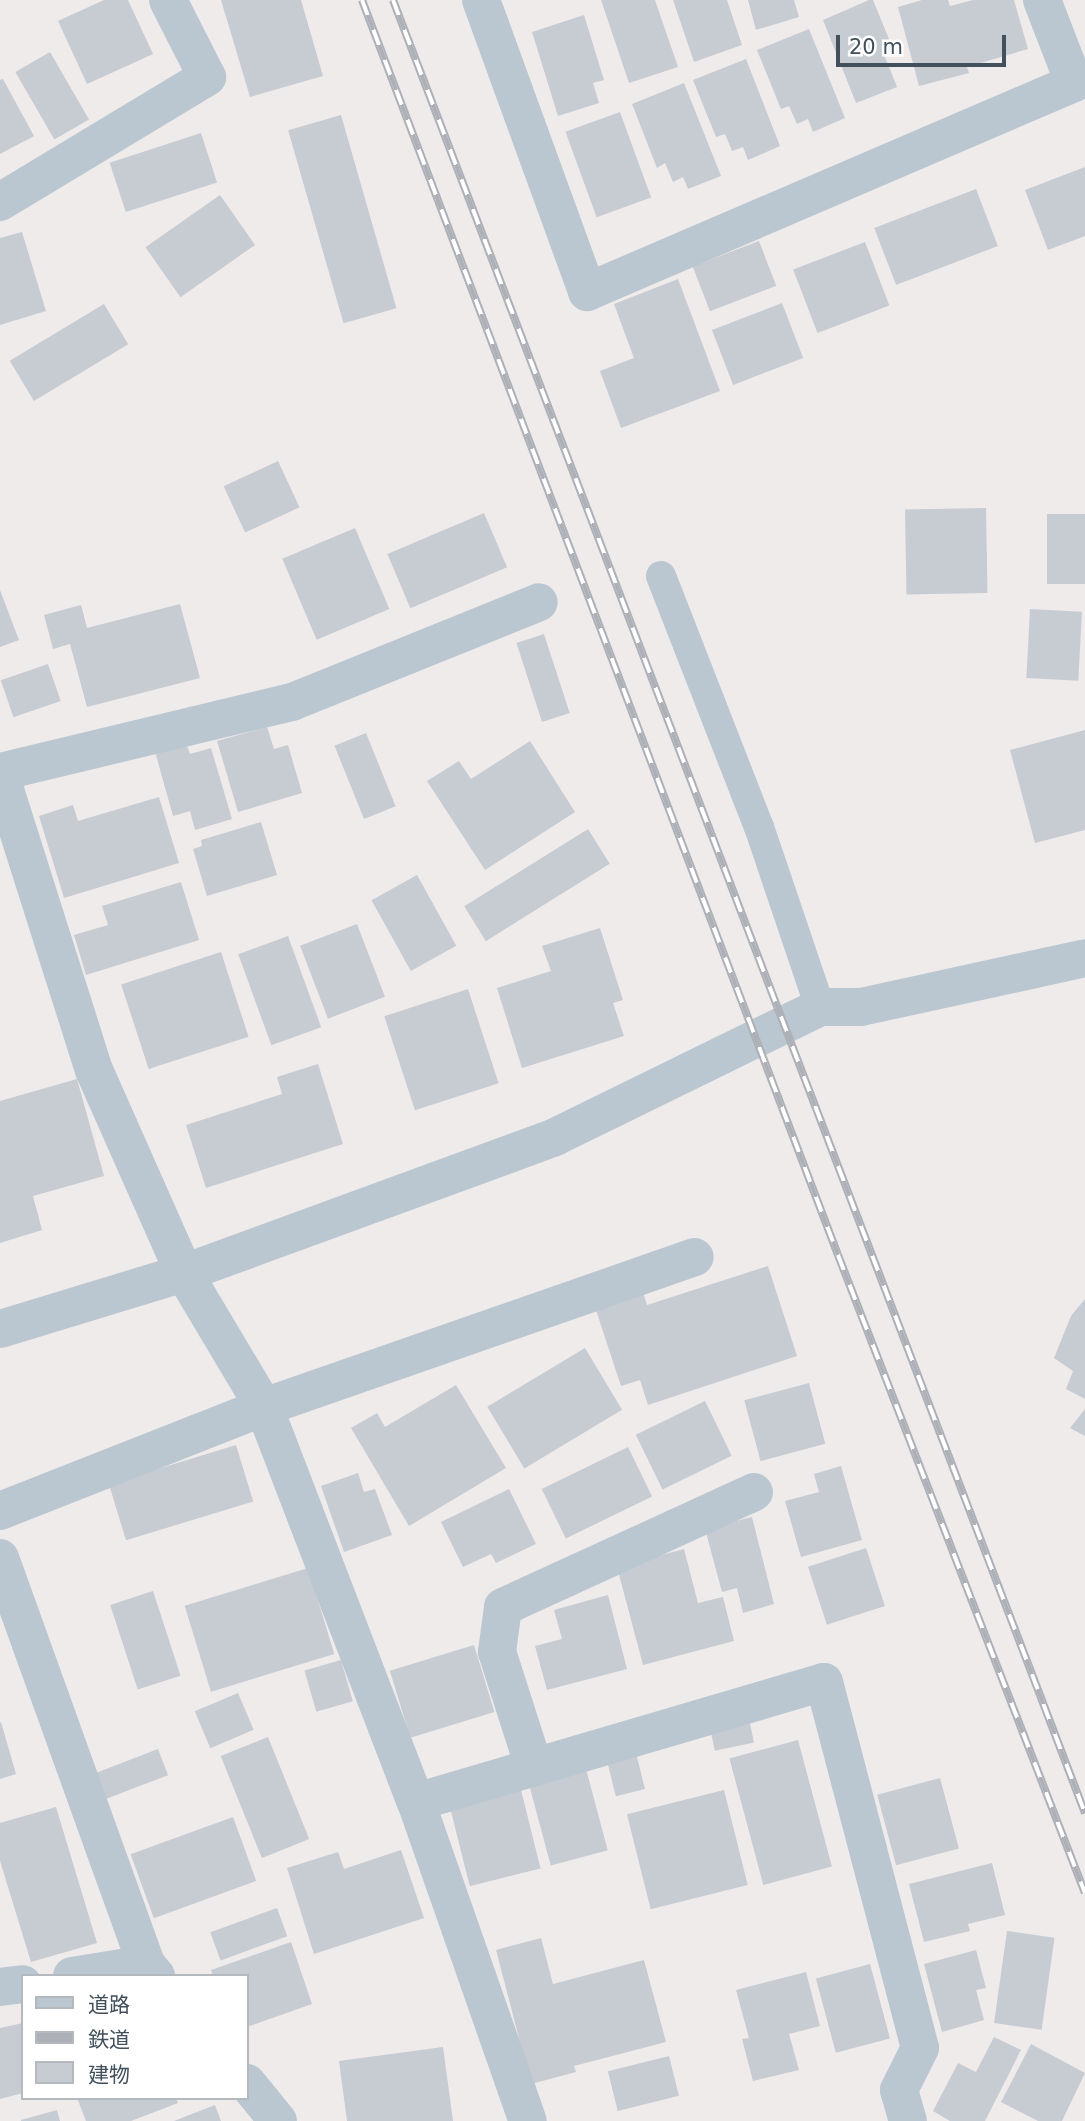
<!DOCTYPE html>
<html>
<head>
<meta charset="utf-8">
<style>
  body { margin:0 }
  #map { position:relative; width:1085px; height:2121px; overflow:hidden; background:#efebeb; font-family:"DejaVu Sans","Noto Sans JP",sans-serif }
  div>[style] { position:absolute }
  .building>* { inset:0; background:#c7cbd2; transform-origin:0 0 }
  .service>* { height:30px; margin:-15px; padding:0 15px; transform-origin:15px; border-radius:15px; background:#bac7d0 }
  .minor>* { height:38px; margin:-19px; padding:0 19px; transform-origin:19px; border-radius:19px; background:#bac7d0 }
  .rail>* { height:8px; margin-top:-4px; transform-origin:0; background:repeating-linear-gradient(90deg,#fff 0 16px,#adb1b7 0 32px); box-sizing:border-box; border-block:2px solid #adb1b7 }
  span { translate:-50% -50%; white-space:nowrap; text-align:center; line-height:1.15; -webkit-text-stroke:5px #fff; paint-order:stroke }
  .legend { position:absolute; left:21px; top:1974px; width:228px; height:126px; box-sizing:border-box; background:#fff; border:2px solid #b3b9bd; margin:0; padding:9px 12px; list-style:none; font-size:21px; color:#42505b }
  .legend li { display:flex; align-items:center; gap:14px; height:35px }
  .legend b { width:35px; border:2px solid #b3b9bd }
  .scale { position:absolute; left:836px; top:35px; width:170px; height:32px; box-sizing:border-box; border:4px solid #42505b; border-top:0; padding-left:9px; font-size:21px; line-height:24px; white-space:nowrap; color:#42505b; -webkit-text-stroke:5px #fff; paint-order:stroke }
</style>
</head>
<body>
<div id="map">
  <div class="building">
    <div style="clip-path:polygon(104px 0,128px 0,153px 54px,87px 84px,58px 21px)"></div>
    <div style="clip-path:polygon(221px 0,301px 0,323px 76px,250px 97px)"></div>
    <div style="clip-path:polygon(601px 0,655px 0,678px 67px,629px 83px)"></div>
    <div style="clip-path:polygon(673px 0,727px 0,742px 45px,694px 62px)"></div>
    <div style="clip-path:polygon(748px 0,794px 0,799px 17px,756px 30px)"></div>
    <div style="clip-path:polygon(869px 0,873px 0,893px 49px,883px 52px,897px 87px,856px 103px,823px 20px)"></div>
    <div style="clip-path:polygon(922px 0,948px 0,950px 6px,973px 0,1014px 0,1028px 49px,967px 67px,969px 73px,919px 86px,898px 7px)"></div>
    <div style="clip-path:polygon(584px 15px,604px 80px,593px 83px,599px 103px,558px 116px,532px 32px)"></div>
    <div style="clip-path:polygon(809px 29px,845px 118px,813px 132px,808px 119px,797px 124px,789px 106px,781px 109px,757px 50px)"></div>
    <div style="left:50px;top:52px;width:78px;height:40px;rotate:60deg"></div>
    <div style="clip-path:polygon(746px 59px,780px 146px,748px 160px,743px 147px,732px 151px,725px 134px,716px 137px,693px 80px)"></div>
    <div style="clip-path:polygon(3px 79px,34px 136px,0 154px,0 80px)"></div>
    <div style="clip-path:polygon(684px 83px,721px 176px,688px 189px,683px 177px,673px 182px,665px 163px,657px 168px,632px 104px)"></div>
    <div style="left:620px;top:112px;width:91px;height:58px;rotate:70deg"></div>
    <div style="left:341px;top:115px;width:201px;height:55px;rotate:74deg"></div>
    <div style="left:201px;top:133px;width:52px;height:96px;rotate:72deg"></div>
    <div style="clip-path:polygon(1085px 167px,1085px 236px,1048px 250px,1025px 190px)"></div>
    <div style="left:976px;top:189px;width:61px;height:109px;rotate:69deg"></div>
    <div style="left:220px;top:195px;width:61px;height:91px;rotate:55deg"></div>
    <div style="clip-path:polygon(22px 232px,46px 311px,0 325px,0 238px)"></div>
    <div style="left:759px;top:241px;width:48px;height:71px;rotate:69deg"></div>
    <div style="left:865px;top:242px;width:68px;height:77px;rotate:69deg"></div>
    <div style="clip-path:polygon(678px 279px,720px 391px,621px 428px,600px 371px,634px 358px,614px 304px)"></div>
    <div style="left:782px;top:303px;width:59px;height:75px;rotate:69deg"></div>
    <div style="left:104px;top:304px;width:47px;height:110px;rotate:59deg"></div>
    <div style="left:278px;top:461px;width:51px;height:60px;rotate:65deg"></div>
    <div style="left:986px;top:508px;width:85px;height:81px;rotate:89deg"></div>
    <div style="left:484px;top:513px;width:59px;height:105px;rotate:67deg"></div>
    <div style="left:1085px;top:514px;width:70px;height:38px;rotate:90deg"></div>
    <div style="left:355px;top:528px;width:88px;height:79px;rotate:67deg"></div>
    <div style="clip-path:polygon(0 590px,19px 640px,0 647px)"></div>
    <div style="clip-path:polygon(180px 604px,200px 678px,87px 707px,70px 644px,53px 649px,44px 615px,81px 605px,87px 628px)"></div>
    <div style="left:1030px;top:609px;width:52px;height:69px;rotate:3deg"></div>
    <div style="left:544px;top:634px;width:83px;height:29px;rotate:72deg"></div>
    <div style="left:48px;top:664px;width:39px;height:50px;rotate:71deg"></div>
    <div style="clip-path:polygon(267px 727px,274px 749px,288px 745px,302px 793px,238px 812px,217px 741px)"></div>
    <div style="clip-path:polygon(1085px 730px,1085px 830px,1035px 843px,1010px 750px)"></div>
    <div style="left:366px;top:733px;width:79px;height:34px;rotate:68deg"></div>
    <div style="clip-path:polygon(185px 740px,190px 754px,211px 748px,232px 819px,195px 830px,190px 811px,173px 816px,154px 748px)"></div>
    <div style="clip-path:polygon(530px 741px,575px 812px,485px 870px,427px 781px,459px 761px,471px 779px)"></div>
    <div style="clip-path:polygon(159px 797px,179px 863px,64px 898px,39px 816px,73px 805px,78px 821px)"></div>
    <div style="clip-path:polygon(261px 822px,277px 875px,207px 896px,193px 849px,202px 846px,201px 840px)"></div>
    <div style="left:588px;top:829px;width:41px;height:146px;rotate:58deg"></div>
    <div style="left:417px;top:875px;width:81px;height:52px;rotate:61deg"></div>
    <div style="clip-path:polygon(181px 882px,199px 940px,86px 975px,74px 935px,108px 925px,102px 906px)"></div>
    <div style="left:357px;top:924px;width:78px;height:61px;rotate:69deg"></div>
    <div style="clip-path:polygon(600px 928px,623px 1000px,613px 1003px,624px 1036px,522px 1068px,497px 988px,551px 971px,542px 946px)"></div>
    <div style="left:288px;top:936px;width:97px;height:53px;rotate:70deg"></div>
    <div style="left:221px;top:952px;width:89px;height:105px;rotate:72deg"></div>
    <div style="left:468px;top:989px;width:99px;height:88px;rotate:72deg"></div>
    <div style="clip-path:polygon(318px 1064px,343px 1144px,206px 1188px,186px 1125px,282px 1094px,277px 1077px)"></div>
    <div style="clip-path:polygon(77px 1079px,104px 1176px,33px 1196px,42px 1230px,0 1243px,0 1101px)"></div>
    <div style="clip-path:polygon(768px 1266px,797px 1356px,648px 1405px,640px 1380px,621px 1386px,594px 1304px,642px 1289px,647px 1305px)"></div>
    <div style="clip-path:polygon(1085px 1299px,1085px 1399px,1066px 1389px,1073px 1371px,1054px 1358px,1071px 1316px)"></div>
    <div style="left:585px;top:1348px;width:72px;height:114px;rotate:59deg"></div>
    <div style="left:809px;top:1383px;width:63px;height:67px;rotate:75deg"></div>
    <div style="clip-path:polygon(456px 1385px,506px 1468px,409px 1526px,351px 1428px,377px 1413px,385px 1427px)"></div>
    <div style="left:705px;top:1401px;width:61px;height:77px;rotate:64deg"></div>
    <div style="clip-path:polygon(1085px 1409px,1085px 1436px,1070px 1428px)"></div>
    <div style="left:236px;top:1445px;width:59px;height:133px;rotate:73deg"></div>
    <div style="left:628px;top:1447px;width:55px;height:96px;rotate:64deg"></div>
    <div style="clip-path:polygon(841px 1466px,862px 1540px,801px 1557px,785px 1501px,819px 1492px,814px 1474px)"></div>
    <div style="clip-path:polygon(358px 1473px,364px 1492px,375px 1489px,392px 1535px,344px 1552px,321px 1486px)"></div>
    <div style="clip-path:polygon(509px 1489px,536px 1544px,496px 1563px,491px 1554px,463px 1567px,441px 1522px)"></div>
    <div style="clip-path:polygon(752px 1517px,774px 1604px,743px 1613px,737px 1588px,722px 1592px,705px 1529px)"></div>
    <div style="left:866px;top:1548px;width:61px;height:61px;rotate:72deg"></div>
    <div style="clip-path:polygon(684px 1549px,698px 1603px,723px 1597px,734px 1641px,643px 1665px,617px 1567px)"></div>
    <div style="left:308px;top:1568px;width:90px;height:129px;rotate:73deg"></div>
    <div style="left:153px;top:1591px;width:89px;height:45px;rotate:72deg"></div>
    <div style="clip-path:polygon(608px 1595px,627px 1669px,547px 1690px,535px 1646px,562px 1639px,554px 1610px)"></div>
    <div style="left:474px;top:1645px;width:70px;height:88px;rotate:73deg"></div>
    <div style="left:341px;top:1660px;width:43px;height:38px;rotate:74deg"></div>
    <div style="left:238px;top:1693px;width:40px;height:47px;rotate:67deg"></div>
    <div style="left:749px;top:1719px;width:24px;height:40px;rotate:78deg"></div>
    <div style="clip-path:polygon(1px 1722px,16px 1774px,0 1779px,0 1723px)"></div>
    <div style="left:268px;top:1737px;width:110px;height:51px;rotate:68deg"></div>
    <div style="left:798px;top:1740px;width:131px;height:71px;rotate:75deg"></div>
    <div style="left:158px;top:1749px;width:28px;height:66px;rotate:69deg"></div>
    <div style="left:636px;top:1753px;width:37px;height:30px;rotate:76deg"></div>
    <div style="left:586px;top:1769px;width:84px;height:59px;rotate:75deg"></div>
    <div style="left:940px;top:1778px;width:73px;height:65px;rotate:75deg"></div>
    <div style="left:520px;top:1786px;width:85px;height:73px;rotate:76deg"></div>
    <div style="left:724px;top:1790px;width:98px;height:100px;rotate:76deg"></div>
    <div style="clip-path:polygon(56px 1807px,97px 1943px,31px 1962px,0 1861px,0 1823px)"></div>
    <div style="left:233px;top:1817px;width:68px;height:109px;rotate:70deg"></div>
    <div style="clip-path:polygon(401px 1850px,424px 1918px,314px 1954px,287px 1868px,338px 1852px,344px 1869px)"></div>
    <div style="clip-path:polygon(992px 1863px,1005px 1915px,968px 1924px,970px 1931px,924px 1942px,909px 1884px)"></div>
    <div style="left:277px;top:1908px;width:30px;height:71px;rotate:70deg"></div>
    <div style="left:1007px;top:1931px;width:48px;height:93px;rotate:8deg"></div>
    <div style="clip-path:polygon(541px 1938px,553px 1984px,644px 1960px,666px 2042px,574px 2066px,576px 2072px,531px 2084px,496px 1950px)"></div>
    <div style="clip-path:polygon(291px 1942px,312px 2004px,247px 2027px,247px 1976px,213px 1976px,211px 1970px)"></div>
    <div style="clip-path:polygon(976px 1950px,986px 1988px,976px 1990px,984px 2020px,942px 2032px,924px 1964px)"></div>
    <div style="left:870px;top:1964px;width:77px;height:56px;rotate:75deg"></div>
    <div style="clip-path:polygon(806px 1972px,820px 2026px,789px 2034px,799px 2070px,753px 2081px,742px 2039px,749px 2038px,736px 1990px)"></div>
    <div style="clip-path:polygon(23px 2023px,23px 2093px,0 2099px,0 2028px)"></div>
    <div style="clip-path:polygon(994px 2037px,1021px 2050px,985px 2121px,950px 2121px,933px 2111px,958px 2063px,976px 2072px)"></div>
    <div style="clip-path:polygon(1031px 2044px,1085px 2073px,1062px 2121px,1038px 2121px,1001px 2102px)"></div>
    <div style="clip-path:polygon(443px 2047px,453px 2121px,347px 2121px,339px 2061px)"></div>
    <div style="left:669px;top:2056px;width:41px;height:63px;rotate:76deg"></div>
    <div style="clip-path:polygon(77px 2098px,176px 2098px,178px 2103px,131px 2121px,86px 2121px)"></div>
    <div style="clip-path:polygon(215px 2105px,221px 2121px,174px 2121px)"></div>
    <div style="clip-path:polygon(57px 2110px,60px 2121px,21px 2121px,21px 2120px)"></div>
  </div>
  <div class="service">
    <div style="left:661px;top:576px;width:269px;rotate:68.7deg"></div>
    <div style="left:759px;top:827px;width:190px;rotate:71.3deg"></div>
  </div>
  <div class="minor">
    <div style="left:481px;top:0;width:311px;rotate:70deg"></div>
    <div style="left:587px;top:292px;width:530px;rotate:-23.23deg"></div>
    <div style="left:1074px;top:83px;width:89px;rotate:-111.1deg"></div>
    <div style="left:0;top:202px;width:242px;rotate:-31.1deg"></div>
    <div style="left:207px;top:77px;width:86px;rotate:-116.9deg"></div>
    <div style="left:0;top:772px;width:300px;rotate:-13.5deg"></div>
    <div style="left:292px;top:702px;width:266px;rotate:-22deg"></div>
    <div style="left:0;top:774px;width:311px;rotate:72.4deg"></div>
    <div style="left:94px;top:1070px;width:222px;rotate:66.1deg"></div>
    <div style="left:184px;top:1273px;width:156px;rotate:59.2deg"></div>
    <div style="left:264px;top:1407px;width:423px;rotate:69deg"></div>
    <div style="left:416px;top:1802px;width:338px;rotate:70.7deg"></div>
    <div style="left:0;top:1329px;width:192px;rotate:-16.9deg"></div>
    <div style="left:184px;top:1273px;width:395px;rotate:-20.1deg"></div>
    <div style="left:555px;top:1137px;width:295px;rotate:-26.1deg"></div>
    <div style="left:820px;top:1007px;width:41px"></div>
    <div style="left:861px;top:1007px;width:229px;rotate:-12.3deg"></div>
    <div style="left:0;top:1511px;width:284px;rotate:-21.5deg"></div>
    <div style="left:264px;top:1407px;width:456px;rotate:-19.2deg"></div>
    <div style="left:0;top:1558px;width:431px;rotate:70.2deg"></div>
    <div style="left:146px;top:1964px;width:16px;rotate:50deg"></div>
    <div style="left:534px;top:1767px;width:121px;rotate:-107.8deg"></div>
    <div style="left:497px;top:1652px;width:45px;rotate:-82.4deg"></div>
    <div style="left:503px;top:1607px;width:276px;rotate:-24.6deg"></div>
    <div style="left:416px;top:1802px;width:425px;rotate:-16.4deg"></div>
    <div style="left:824px;top:1682px;width:378px;rotate:75.3deg"></div>
    <div style="left:920px;top:2048px;width:47px;rotate:116.6deg"></div>
    <div style="left:899px;top:2090px;width:32px;rotate:74deg"></div>
    <div style="left:72px;top:1976px;width:75px;rotate:-9.2deg"></div>
    <div style="left:0;top:1987px;width:23px;rotate:-7deg"></div>
    <div style="left:247px;top:2083px;width:49px;rotate:50.8deg"></div>
  </div>
  <div class="rail">
    <div style="left:362px;top:0;width:1342px;rotate:69.23deg"></div>
    <div style="left:838px;top:1255px;width:684px;rotate:68.84deg"></div>
    <div style="left:393px;top:0;width:1941px;rotate:69.11deg"></div>
  </div>
  <ul class="legend">
  <li><b style="height:9px;background:#bac7d0"></b>道路</li>
  <li><b style="height:9px;background:#adb1b7"></b>鉄道</li>
  <li><b style="height:19px;background:#c7cbd2"></b>建物</li>
  </ul>
  <div class="scale">20 m</div>
</div>
</body>
</html>
